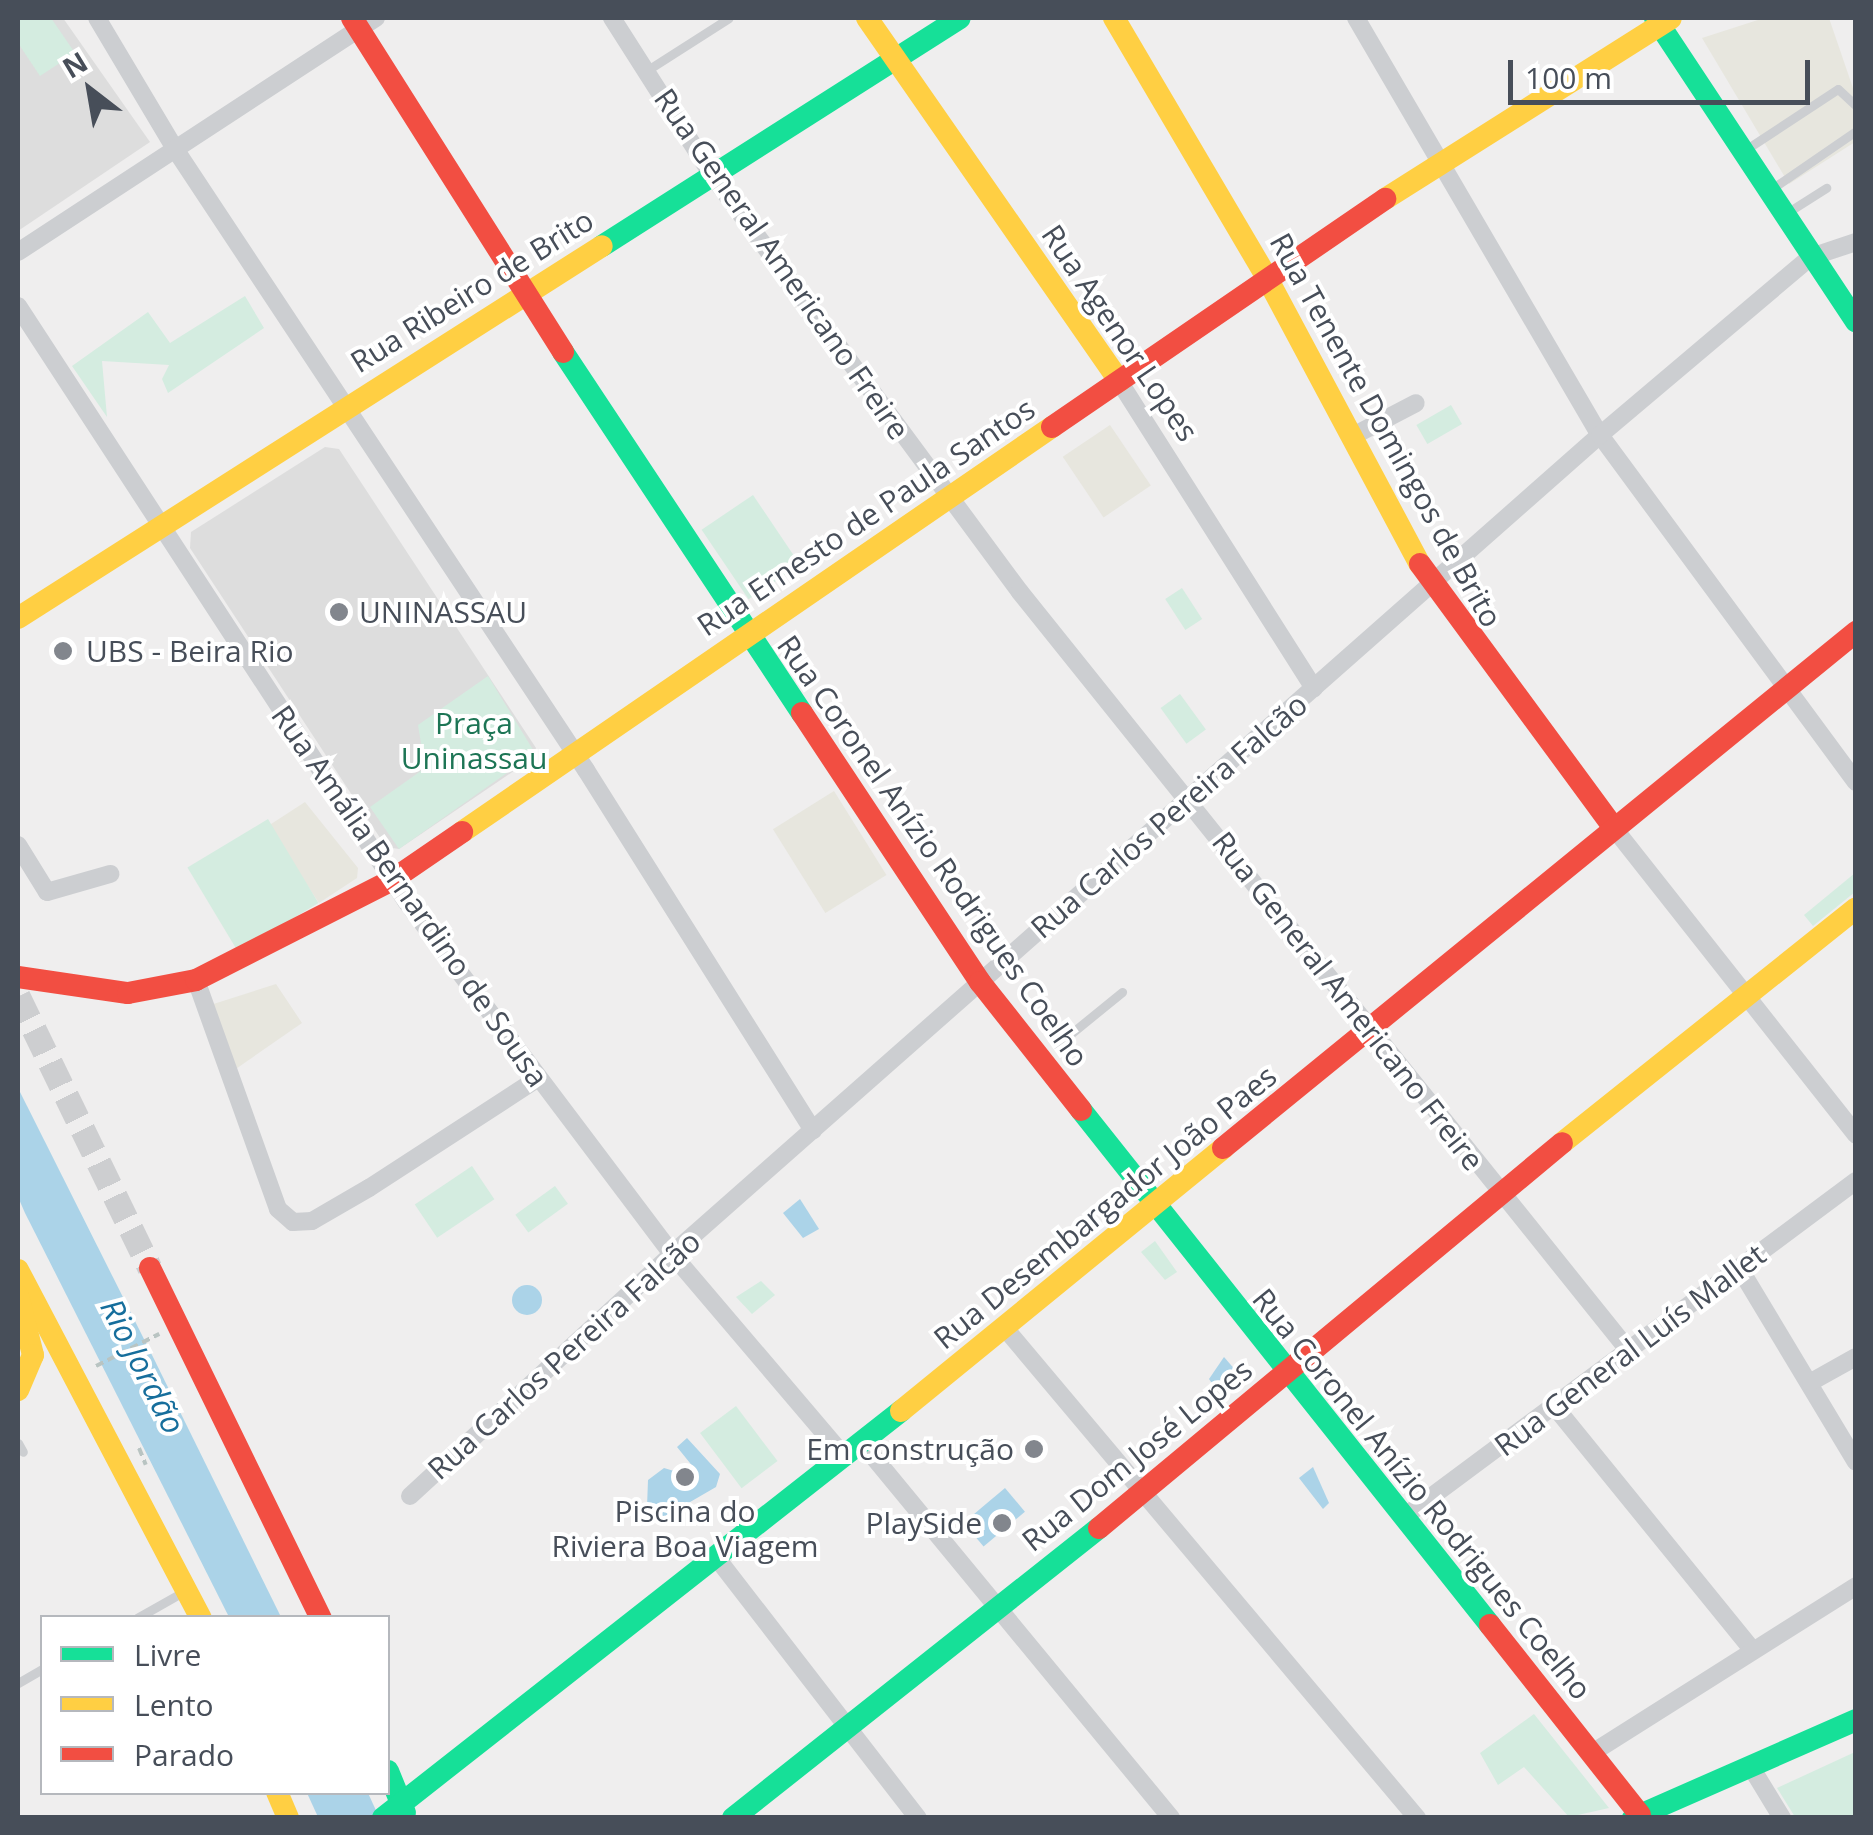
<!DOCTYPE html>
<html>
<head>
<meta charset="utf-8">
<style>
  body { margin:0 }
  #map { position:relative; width:1873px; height:1835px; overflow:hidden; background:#efeeee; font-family:"Open Sans",sans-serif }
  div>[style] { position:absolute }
  .commercial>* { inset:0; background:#e7e6de; transform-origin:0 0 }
  .education>* { inset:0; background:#ddd }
  .green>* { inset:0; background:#d4ece0; transform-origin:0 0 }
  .water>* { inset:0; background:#abd3e8; transform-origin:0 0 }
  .round { border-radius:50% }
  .secondary-tunnel>* { height:25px; margin-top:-12.5px; transform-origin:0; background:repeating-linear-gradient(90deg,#cdced0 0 25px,transparent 0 37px) }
  .path>* { height:4px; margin-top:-2px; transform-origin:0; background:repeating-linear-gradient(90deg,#b9c4c2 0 8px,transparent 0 13px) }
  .lane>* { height:9px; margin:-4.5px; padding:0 4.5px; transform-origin:4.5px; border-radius:4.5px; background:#ccced1 }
  .street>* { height:18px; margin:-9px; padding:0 9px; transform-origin:9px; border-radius:9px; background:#ccced1 }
  .fast>* { height:22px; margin:-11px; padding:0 11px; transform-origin:11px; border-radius:11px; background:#16e098 }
  .slow>* { height:22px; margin:-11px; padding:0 11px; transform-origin:11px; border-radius:11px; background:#ffcf43 }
  .jam>* { height:22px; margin:-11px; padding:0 11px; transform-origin:11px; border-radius:11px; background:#f24e42 }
  .dots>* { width:28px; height:28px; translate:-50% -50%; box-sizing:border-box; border:5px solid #fff; border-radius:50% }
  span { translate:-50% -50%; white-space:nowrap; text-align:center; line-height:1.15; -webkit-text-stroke:8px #fff; paint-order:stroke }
  .street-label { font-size:30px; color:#474e59 }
  .poi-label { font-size:30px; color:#474e59 }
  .left { translate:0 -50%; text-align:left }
  .right { translate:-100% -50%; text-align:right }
  .park-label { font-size:30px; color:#1d7555 }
  .water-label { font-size:32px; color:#166e9c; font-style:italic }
  .frame { position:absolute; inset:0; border:20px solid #474e59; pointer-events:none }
  .legend { position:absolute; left:40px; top:1615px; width:350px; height:180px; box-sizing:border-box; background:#fff; border:2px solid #b5b8bd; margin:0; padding:12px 18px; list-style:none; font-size:30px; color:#474e59 }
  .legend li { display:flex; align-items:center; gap:20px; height:50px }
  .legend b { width:50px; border:2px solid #b5b8bd }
  .north { position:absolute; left:40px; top:40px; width:100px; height:100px; -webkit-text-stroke:8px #fff; paint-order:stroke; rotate:329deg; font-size:28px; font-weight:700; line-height:40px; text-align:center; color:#474e59 }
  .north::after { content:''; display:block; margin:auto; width:35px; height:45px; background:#474e59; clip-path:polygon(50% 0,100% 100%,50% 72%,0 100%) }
  .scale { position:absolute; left:1508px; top:60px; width:302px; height:45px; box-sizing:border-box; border:5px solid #474e59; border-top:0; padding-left:12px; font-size:30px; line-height:35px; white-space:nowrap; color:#474e59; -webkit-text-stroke:8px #fff; paint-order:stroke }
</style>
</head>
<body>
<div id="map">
  <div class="commercial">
    <div style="clip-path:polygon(1764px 18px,1829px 18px,1855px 94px,1855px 142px,1789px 184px,1702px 38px)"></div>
    <div style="left:1110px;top:425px;width:73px;height:57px;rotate:56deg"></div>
    <div style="left:834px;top:791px;width:99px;height:72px;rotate:58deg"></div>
    <div style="clip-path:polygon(305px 802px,358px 868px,357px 878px,319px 903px,268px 826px)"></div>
    <div style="clip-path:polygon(276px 984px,302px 1023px,230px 1073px,204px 1007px)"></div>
  </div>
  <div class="education">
    <div style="clip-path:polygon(18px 18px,63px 18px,150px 142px,18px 231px)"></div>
    <div style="clip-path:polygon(325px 447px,339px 449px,536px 748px,533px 758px,399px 849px,386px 847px,190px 548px,191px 532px)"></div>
  </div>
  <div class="green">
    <div style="clip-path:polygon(18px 18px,51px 18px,75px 53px,40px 76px,18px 43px)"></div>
    <div style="clip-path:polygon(245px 296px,264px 328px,168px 393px,162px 379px,169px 365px,102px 361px,107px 417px,72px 366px,148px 312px,170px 343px)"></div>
    <div style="left:1451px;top:405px;width:22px;height:40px;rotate:60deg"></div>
    <div style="left:753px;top:495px;width:84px;height:62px;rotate:56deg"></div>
    <div style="left:1182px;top:588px;width:37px;height:20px;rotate:57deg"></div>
    <div style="clip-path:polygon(488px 676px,535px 753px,399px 849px,370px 807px,425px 768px,418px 725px)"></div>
    <div style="left:1180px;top:694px;width:44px;height:24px;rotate:54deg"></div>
    <div style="left:268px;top:819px;width:98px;height:94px;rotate:59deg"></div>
    <div style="clip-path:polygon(1855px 873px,1855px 892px,1813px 926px,1804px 915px)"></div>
    <div style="left:472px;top:1166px;width:40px;height:69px;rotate:56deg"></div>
    <div style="left:555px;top:1186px;width:22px;height:49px;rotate:54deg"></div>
    <div style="clip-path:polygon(1155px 1241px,1177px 1272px,1165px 1280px,1141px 1252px)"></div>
    <div style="clip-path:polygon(761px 1281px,775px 1295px,752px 1314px,736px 1297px)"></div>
    <div style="left:736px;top:1406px;width:69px;height:45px;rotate:53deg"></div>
    <div style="clip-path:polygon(1534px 1714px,1609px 1808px,1569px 1817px,1524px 1767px,1498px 1785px,1480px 1753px)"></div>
    <div style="clip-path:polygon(1855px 1752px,1855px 1817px,1795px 1817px,1777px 1788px)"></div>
  </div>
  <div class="water">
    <div style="clip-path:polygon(18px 1088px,154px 1359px,281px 1617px,229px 1617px,25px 1213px,18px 1197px)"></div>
    <div style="clip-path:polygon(800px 1199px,819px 1229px,803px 1238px,783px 1213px)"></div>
    <div class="round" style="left:512px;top:1285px;width:30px;height:30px"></div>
    <div style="clip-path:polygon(1224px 1357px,1237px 1372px,1216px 1389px,1209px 1379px)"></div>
    <div style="clip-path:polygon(687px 1438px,720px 1474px,716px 1487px,659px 1520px,647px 1507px,648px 1480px,664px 1468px,684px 1474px,694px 1468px,677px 1447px)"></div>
    <div style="clip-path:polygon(1313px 1467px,1329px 1503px,1323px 1509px,1299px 1478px)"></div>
    <div style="left:1005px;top:1488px;width:31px;height:54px;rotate:50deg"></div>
    <div style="clip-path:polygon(307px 1793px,368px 1793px,379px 1817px,318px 1817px)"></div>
  </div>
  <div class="secondary-tunnel">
    <div style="left:18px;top:996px;width:302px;rotate:64.1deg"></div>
  </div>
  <div class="path">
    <div style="left:96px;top:1366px;width:71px;rotate:-26.9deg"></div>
    <div style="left:139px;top:1448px;width:18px;rotate:68deg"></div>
  </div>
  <div class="lane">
    <div style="left:646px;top:71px;width:98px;rotate:-32.6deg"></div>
    <div style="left:1745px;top:150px;width:111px;rotate:-33.3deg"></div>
    <div style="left:1838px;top:89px;width:25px;rotate:43deg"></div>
    <div style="left:1770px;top:190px;width:104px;rotate:-34.5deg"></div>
    <div style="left:1785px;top:214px;width:49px;rotate:-32.4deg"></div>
    <div style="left:1057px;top:1045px;width:84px;rotate:-39.2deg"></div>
    <div style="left:18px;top:1443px;width:10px;rotate:61deg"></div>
    <div style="left:137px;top:1618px;width:53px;rotate:-29.5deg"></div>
    <div style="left:18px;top:1683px;width:28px;rotate:-30deg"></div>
  </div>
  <div class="street">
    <div style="left:97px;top:18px;width:156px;rotate:59.2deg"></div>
    <div style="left:177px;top:152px;width:741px;rotate:56.5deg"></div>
    <div style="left:586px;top:770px;width:426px;rotate:57.8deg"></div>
    <div style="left:612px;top:18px;width:186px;rotate:57.5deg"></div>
    <div style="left:712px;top:175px;width:518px;rotate:53.55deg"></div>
    <div style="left:1020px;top:592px;width:973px;rotate:51.26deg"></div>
    <div style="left:1356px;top:18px;width:483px;rotate:59.7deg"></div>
    <div style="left:1600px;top:435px;width:431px;rotate:53.6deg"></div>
    <div style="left:18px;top:252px;width:428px;rotate:-33.2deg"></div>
    <div style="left:18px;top:306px;width:710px;rotate:56.89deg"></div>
    <div style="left:406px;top:901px;width:442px;rotate:53deg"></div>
    <div style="left:672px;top:1254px;width:265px;rotate:49.6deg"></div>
    <div style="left:1119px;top:381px;width:364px;rotate:57.6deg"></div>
    <div style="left:1351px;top:437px;width:73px;rotate:-27.6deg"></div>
    <div style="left:1613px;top:827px;width:392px;rotate:51.7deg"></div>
    <div style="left:18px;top:845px;width:55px;rotate:58.3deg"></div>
    <div style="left:47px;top:892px;width:66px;rotate:-15.9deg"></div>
    <div style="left:196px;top:980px;width:243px;rotate:70.3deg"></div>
    <div style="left:278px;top:1209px;width:20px;rotate:41deg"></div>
    <div style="left:293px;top:1222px;width:19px;rotate:-3deg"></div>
    <div style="left:312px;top:1221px;width:66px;rotate:-30.1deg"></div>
    <div style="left:369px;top:1188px;width:200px;rotate:-33deg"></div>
    <div style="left:1740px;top:1269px;width:225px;rotate:59deg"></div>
    <div style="left:1004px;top:1327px;width:642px;rotate:49.93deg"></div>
    <div style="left:1811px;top:1382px;width:51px;rotate:-29.1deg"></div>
    <div style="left:1555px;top:1407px;width:312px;rotate:50.9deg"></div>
    <div style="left:862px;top:1443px;width:486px;rotate:50.5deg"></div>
    <div style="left:410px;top:1496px;width:357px;rotate:-42.7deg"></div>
    <div style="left:672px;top:1254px;width:1238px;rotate:-41.43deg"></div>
    <div style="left:1600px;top:435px;width:276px;rotate:-40.2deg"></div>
    <div style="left:1811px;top:257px;width:47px;rotate:-18.4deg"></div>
    <div style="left:1404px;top:1517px;width:563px;rotate:-36.63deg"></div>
    <div style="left:716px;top:1557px;width:330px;rotate:52.3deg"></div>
    <div style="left:1592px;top:1753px;width:312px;rotate:-32.3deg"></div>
    <div style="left:1751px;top:1767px;width:60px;rotate:58.7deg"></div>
  </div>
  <div class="fast">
    <div style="left:1655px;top:18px;width:364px;rotate:56.5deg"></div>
    <div style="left:602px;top:246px;width:424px;rotate:-32.5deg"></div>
    <div style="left:563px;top:352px;width:433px;rotate:56.5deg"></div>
    <div style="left:1081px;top:1110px;width:658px;rotate:51.54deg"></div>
    <div style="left:388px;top:1771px;width:45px;rotate:68deg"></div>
    <div style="left:383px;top:1818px;width:659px;rotate:-38.16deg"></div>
    <div style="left:733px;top:1818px;width:467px;rotate:-38.4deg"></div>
    <div style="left:1633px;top:1818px;width:244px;rotate:-23.7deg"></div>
  </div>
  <div class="slow">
    <div style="left:867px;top:18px;width:442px;rotate:55.2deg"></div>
    <div style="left:1114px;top:18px;width:302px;rotate:59.5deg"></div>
    <div style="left:1267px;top:278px;width:324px;rotate:61.9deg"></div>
    <div style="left:1385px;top:199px;width:338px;rotate:-32.3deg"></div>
    <div style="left:18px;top:618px;width:692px;rotate:-32.5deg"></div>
    <div style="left:462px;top:832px;width:716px;rotate:-34.47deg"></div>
    <div style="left:1562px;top:1143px;width:376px;rotate:-38.6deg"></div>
    <div style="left:18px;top:1270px;width:393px;rotate:62.3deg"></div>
    <div style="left:18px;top:1296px;width:61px;rotate:75.7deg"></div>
    <div style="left:33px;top:1355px;width:38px;rotate:113deg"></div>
    <div style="left:901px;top:1411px;width:416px;rotate:-39.2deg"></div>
    <div style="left:277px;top:1792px;width:28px;rotate:67deg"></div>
  </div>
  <div class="jam">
    <div style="left:352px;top:18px;width:395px;rotate:57.7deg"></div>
    <div style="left:1052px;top:427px;width:404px;rotate:-34.4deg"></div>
    <div style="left:1420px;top:564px;width:326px;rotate:53.7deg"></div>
    <div style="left:802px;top:713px;width:323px;rotate:56.5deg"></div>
    <div style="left:980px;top:982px;width:163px;rotate:51.7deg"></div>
    <div style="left:18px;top:977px;width:111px;rotate:8.3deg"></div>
    <div style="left:128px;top:993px;width:69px;rotate:-10.8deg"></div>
    <div style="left:196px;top:980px;width:220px;rotate:-27deg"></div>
    <div style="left:392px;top:880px;width:85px;rotate:-34.4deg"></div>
    <div style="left:1223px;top:1148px;width:817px;rotate:-39.19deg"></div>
    <div style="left:150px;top:1268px;width:390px;rotate:64deg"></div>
    <div style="left:1099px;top:1528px;width:602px;rotate:-39.74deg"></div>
    <div style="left:1490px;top:1625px;width:242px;rotate:51.7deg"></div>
  </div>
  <div class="dots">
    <div style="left:339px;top:612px;background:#82868d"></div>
    <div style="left:63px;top:651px;background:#82868d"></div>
    <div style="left:1034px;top:1449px;background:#82868d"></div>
    <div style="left:685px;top:1477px;background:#82868d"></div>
    <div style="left:1002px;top:1523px;background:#82868d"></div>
  </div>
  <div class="street-label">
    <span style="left:782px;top:264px;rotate:55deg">Rua General Americano Freire</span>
    <span style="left:472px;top:291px;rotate:-32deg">Rua Ribeiro de Brito</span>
    <span style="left:1120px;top:333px;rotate:56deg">Rua Agenor Lopes</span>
    <span style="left:1386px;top:430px;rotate:61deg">Rua Tenente Domingos de Brito</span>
    <span style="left:866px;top:517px;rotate:-34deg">Rua Ernesto de Paula Santos</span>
    <span style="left:1169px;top:816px;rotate:-41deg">Rua Carlos Pereira Falcão</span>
    <span style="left:933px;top:851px;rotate:55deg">Rua Coronel Anízio Rodrigues Coelho</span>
    <span style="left:410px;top:896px;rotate:55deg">Rua Amália Bernardino de Sousa</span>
    <span style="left:1348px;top:1001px;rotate:52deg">Rua General Americano Freire</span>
    <span style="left:1105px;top:1207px;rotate:-39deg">Rua Desembargador João Paes</span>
    <span style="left:1630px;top:1350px;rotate:-37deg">Rua General Luís Mallet</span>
    <span style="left:564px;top:1355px;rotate:-42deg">Rua Carlos Pereira Falcão</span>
    <span style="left:1137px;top:1455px;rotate:-39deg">Rua Dom José Lopes</span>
    <span style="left:1422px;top:1494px;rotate:51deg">Rua Coronel Anízio Rodrigues Coelho</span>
  </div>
  <div class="poi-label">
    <span class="left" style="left:359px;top:612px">UNINASSAU</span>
    <span class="left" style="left:86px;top:651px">UBS - Beira Rio</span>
    <span class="right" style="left:1014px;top:1449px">Em construção</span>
    <span style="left:685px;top:1528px">Piscina do<br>Riviera Boa Viagem</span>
    <span class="right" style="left:982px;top:1523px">PlaySide</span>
  </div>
  <div class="park-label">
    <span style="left:474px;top:740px">Praça<br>Uninassau</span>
  </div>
  <div class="water-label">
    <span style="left:143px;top:1366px;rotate:63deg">Rio Jordão</span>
  </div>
  <div class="frame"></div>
  <ul class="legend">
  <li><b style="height:12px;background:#16e098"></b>Livre</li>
  <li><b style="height:12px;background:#ffcf43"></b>Lento</li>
  <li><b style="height:12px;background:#f24e42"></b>Parado</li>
  </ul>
  <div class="north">N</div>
  <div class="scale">100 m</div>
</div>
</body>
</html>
